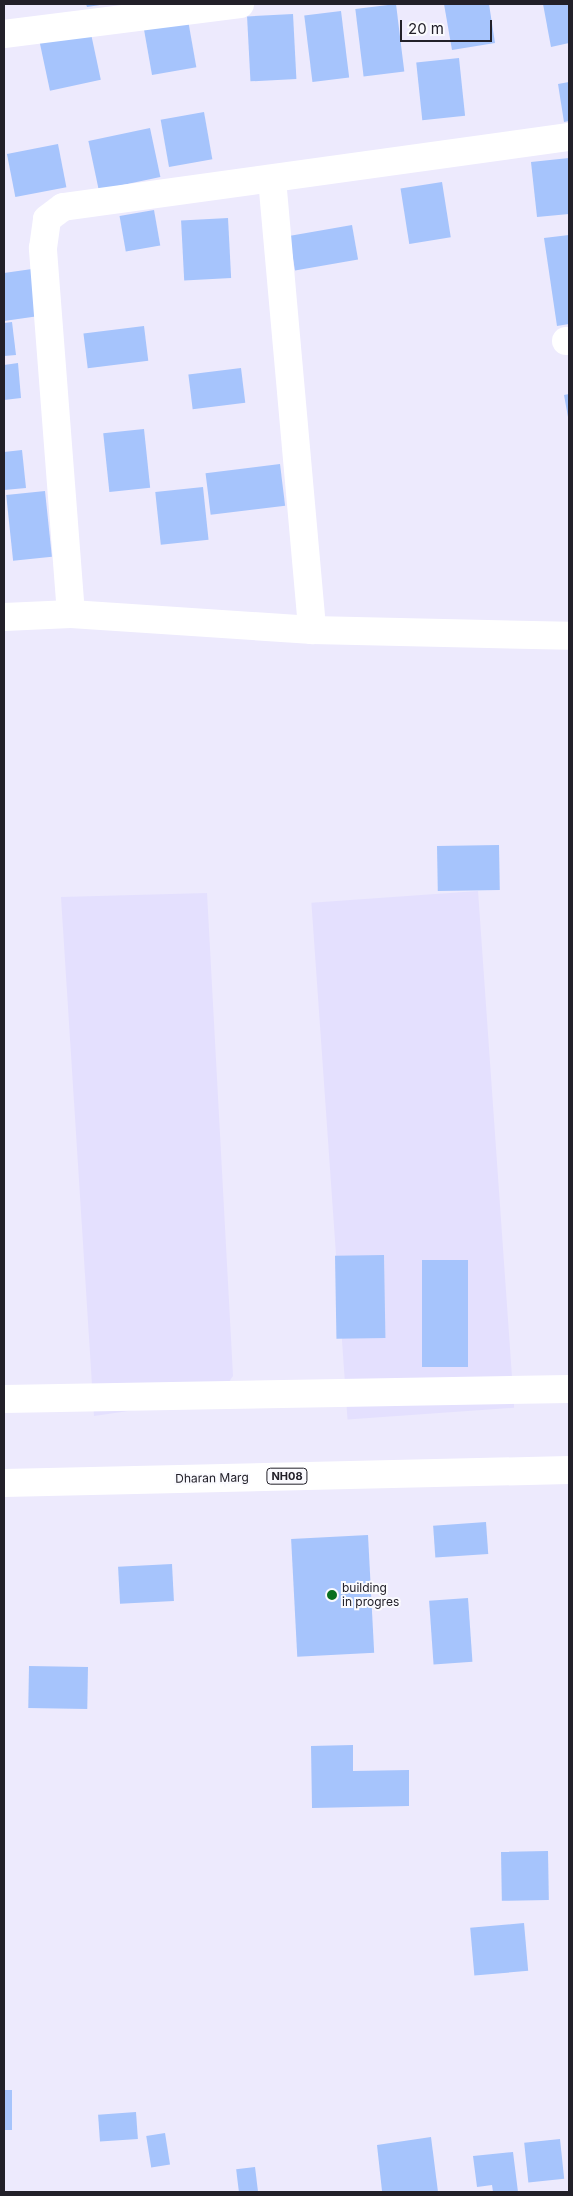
<!DOCTYPE html>
<html>
<head>
<meta charset="utf-8">
<style>
  body { margin:0 }
  #map { position:relative; width:573px; height:2196px; overflow:hidden; background:#edeafd; font-family:Inter,sans-serif }
  div>[style] { position:absolute }
  .built>* { inset:0; background:#e4e0fe; transform-origin:0 0 }
  .building>* { inset:0; background:#a6c4fc; transform-origin:0 0 }
  .minor>* { height:28px; margin:-14px; padding:0 14px; transform-origin:14px; border-radius:14px; background:#fff }
  .major>* { height:28px; margin:-14px; padding:0 14px; transform-origin:14px; border-radius:14px; background:#fff }
  .dots>* { width:14px; height:14px; translate:-50% -50%; box-sizing:border-box; border:2px solid #fafafe; border-radius:50% }
  span { translate:-50% -50%; white-space:nowrap; text-align:center; line-height:1.15; -webkit-text-stroke:4px #fafafe; paint-order:stroke }
  .shield-label span { padding:1px 4px; background:#fafafe; border:1px solid; border-radius:4px; -webkit-text-stroke-width:0 }
  .shield-label { font-size:11px; color:#222029; font-weight:700 }
  .street-label { font-size:12px; color:#222029 }
  .poi-label { font-size:12px; color:#222029 }
  .left { translate:0 -50%; text-align:left }
  .frame { position:absolute; inset:0; border:5px solid #222029; pointer-events:none }
  .scale { position:absolute; left:400px; top:20px; width:92px; height:22px; box-sizing:border-box; border:2px solid #222029; border-top:0; padding-left:6px; font-size:15px; line-height:18px; white-space:nowrap; color:#222029; -webkit-text-stroke:4px #fafafe; paint-order:stroke }
</style>
</head>
<body>
<div id="map">
  <div class="built">
    <div style="left:478px;top:891px;width:518px;height:167px;rotate:86deg"></div>
    <div style="clip-path:polygon(207px 893px,233px 1376px,218px 1398px,94px 1416px,61px 897px)"></div>
  </div>
  <div class="building">
    <div style="clip-path:polygon(86px 4px,100px 4px,100px 5px,87px 7px)"></div>
    <div style="left:396px;top:4px;width:68px;height:41px;rotate:83deg"></div>
    <div style="clip-path:polygon(444px 4px,489px 4px,495px 43px,452px 50px)"></div>
    <div style="clip-path:polygon(543px 4px,569px 4px,569px 43px,551px 47px)"></div>
    <div style="left:341px;top:11px;width:67px;height:37px;rotate:83deg"></div>
    <div style="left:293px;top:14px;width:65px;height:46px;rotate:87deg"></div>
    <div style="left:188px;top:20px;width:48px;height:45px;rotate:80deg"></div>
    <div style="left:90px;top:29px;width:52px;height:52px;rotate:78deg"></div>
    <div style="left:459px;top:58px;width:58px;height:43px;rotate:84deg"></div>
    <div style="clip-path:polygon(569px 82px,569px 121px,564px 122px,558px 84px)"></div>
    <div style="left:204px;top:112px;width:48px;height:44px;rotate:80deg"></div>
    <div style="left:150px;top:128px;width:50px;height:63px;rotate:78deg"></div>
    <div style="left:58px;top:144px;width:44px;height:52px;rotate:79deg"></div>
    <div style="clip-path:polygon(569px 158px,569px 214px,537px 217px,531px 162px)"></div>
    <div style="left:442px;top:182px;width:56px;height:42px;rotate:81deg"></div>
    <div style="left:154px;top:210px;width:36px;height:35px;rotate:80deg"></div>
    <div style="left:228px;top:218px;width:60px;height:47px;rotate:87deg"></div>
    <div style="left:352px;top:225px;width:35px;height:64px;rotate:80deg"></div>
    <div style="clip-path:polygon(569px 235px,569px 324px,557px 326px,544px 238px)"></div>
    <div style="clip-path:polygon(32px 269px,39px 316px,4px 321px,4px 273px)"></div>
    <div style="clip-path:polygon(12px 322px,16px 355px,4px 356px,4px 323px)"></div>
    <div style="left:144px;top:326px;width:35px;height:61px;rotate:83deg"></div>
    <div style="clip-path:polygon(18px 363px,21px 398px,4px 400px,4px 365px)"></div>
    <div style="left:241px;top:368px;width:35px;height:53px;rotate:83deg"></div>
    <div style="clip-path:polygon(569px 394px,569px 417px,568px 417px,564px 395px)"></div>
    <div style="left:144px;top:429px;width:59px;height:41px;rotate:84deg"></div>
    <div style="clip-path:polygon(22px 450px,26px 488px,4px 490px,4px 452px)"></div>
    <div style="left:280px;top:464px;width:42px;height:75px;rotate:83deg"></div>
    <div style="left:203px;top:487px;width:53px;height:48px;rotate:84deg"></div>
    <div style="left:45px;top:491px;width:66px;height:39px;rotate:84deg"></div>
    <div style="left:499px;top:845px;width:45px;height:62px;rotate:89deg"></div>
    <div style="left:384px;top:1255px;width:83px;height:49px;rotate:89deg"></div>
    <div style="left:422px;top:1260px;width:46px;height:107px"></div>
    <div style="left:486px;top:1522px;width:32px;height:53px;rotate:86deg"></div>
    <div style="left:368px;top:1535px;width:118px;height:77px;rotate:87deg"></div>
    <div style="left:172px;top:1564px;width:37px;height:54px;rotate:87deg"></div>
    <div style="left:468px;top:1598px;width:64px;height:39px;rotate:86deg"></div>
    <div style="left:29px;top:1666px;width:59px;height:42px;rotate:1deg"></div>
    <div style="clip-path:polygon(353px 1745px,353px 1771px,409px 1770px,409px 1806px,312px 1808px,311px 1746px)"></div>
    <div style="left:548px;top:1851px;width:49px;height:47px;rotate:89deg"></div>
    <div style="left:524px;top:1923px;width:48px;height:54px;rotate:85deg"></div>
    <div style="left:4px;top:2090px;width:8px;height:40px"></div>
    <div style="left:136px;top:2112px;width:27px;height:38px;rotate:86deg"></div>
    <div style="left:165px;top:2133px;width:32px;height:19px;rotate:81deg"></div>
    <div style="clip-path:polygon(431px 2137px,438px 2192px,382px 2191px,377px 2145px)"></div>
    <div style="left:560px;top:2139px;width:40px;height:36px;rotate:84deg"></div>
    <div style="clip-path:polygon(513px 2152px,518px 2192px,493px 2192px,492px 2185px,477px 2187px,473px 2156px)"></div>
    <div style="left:255px;top:2167px;width:25px;height:19px;rotate:83deg"></div>
  </div>
  <div class="minor">
    <div style="left:4px;top:34px;width:238px;rotate:-7.2deg"></div>
    <div style="left:272px;top:179px;width:453px;rotate:84.9deg"></div>
    <div style="left:566px;top:341px;width:3px"></div>
    <div style="left:71px;top:614px;width:367px;rotate:-94.4deg"></div>
    <div style="left:43px;top:248px;width:29px;rotate:-82deg"></div>
    <div style="left:47px;top:219px;width:20px;rotate:-37deg"></div>
    <div style="left:63px;top:207px;width:511px;rotate:-7.88deg"></div>
    <div style="left:4px;top:617px;width:67px;rotate:-2.6deg"></div>
    <div style="left:71px;top:614px;width:242px;rotate:3.8deg"></div>
    <div style="left:312px;top:630px;width:257px;rotate:1.3deg"></div>
  </div>
  <div class="major">
    <div style="left:4px;top:1399px;width:565px;rotate:-1.01deg"></div>
    <div style="left:4px;top:1483px;width:565px;rotate:-1.32deg"></div>
  </div>
  <div class="dots">
    <div style="left:332px;top:1595px;background:#0a7020"></div>
  </div>
  <div class="shield-label">
    <span style="left:287px;top:1476px">NH08</span>
  </div>
  <div class="street-label">
    <span style="left:212px;top:1478px;rotate:-1deg">Dharan Marg</span>
  </div>
  <div class="poi-label">
    <span class="left" style="left:342px;top:1595px">building<br>in progres</span>
  </div>
  <div class="frame"></div>
  <div class="scale">20 m</div>
</div>
</body>
</html>
